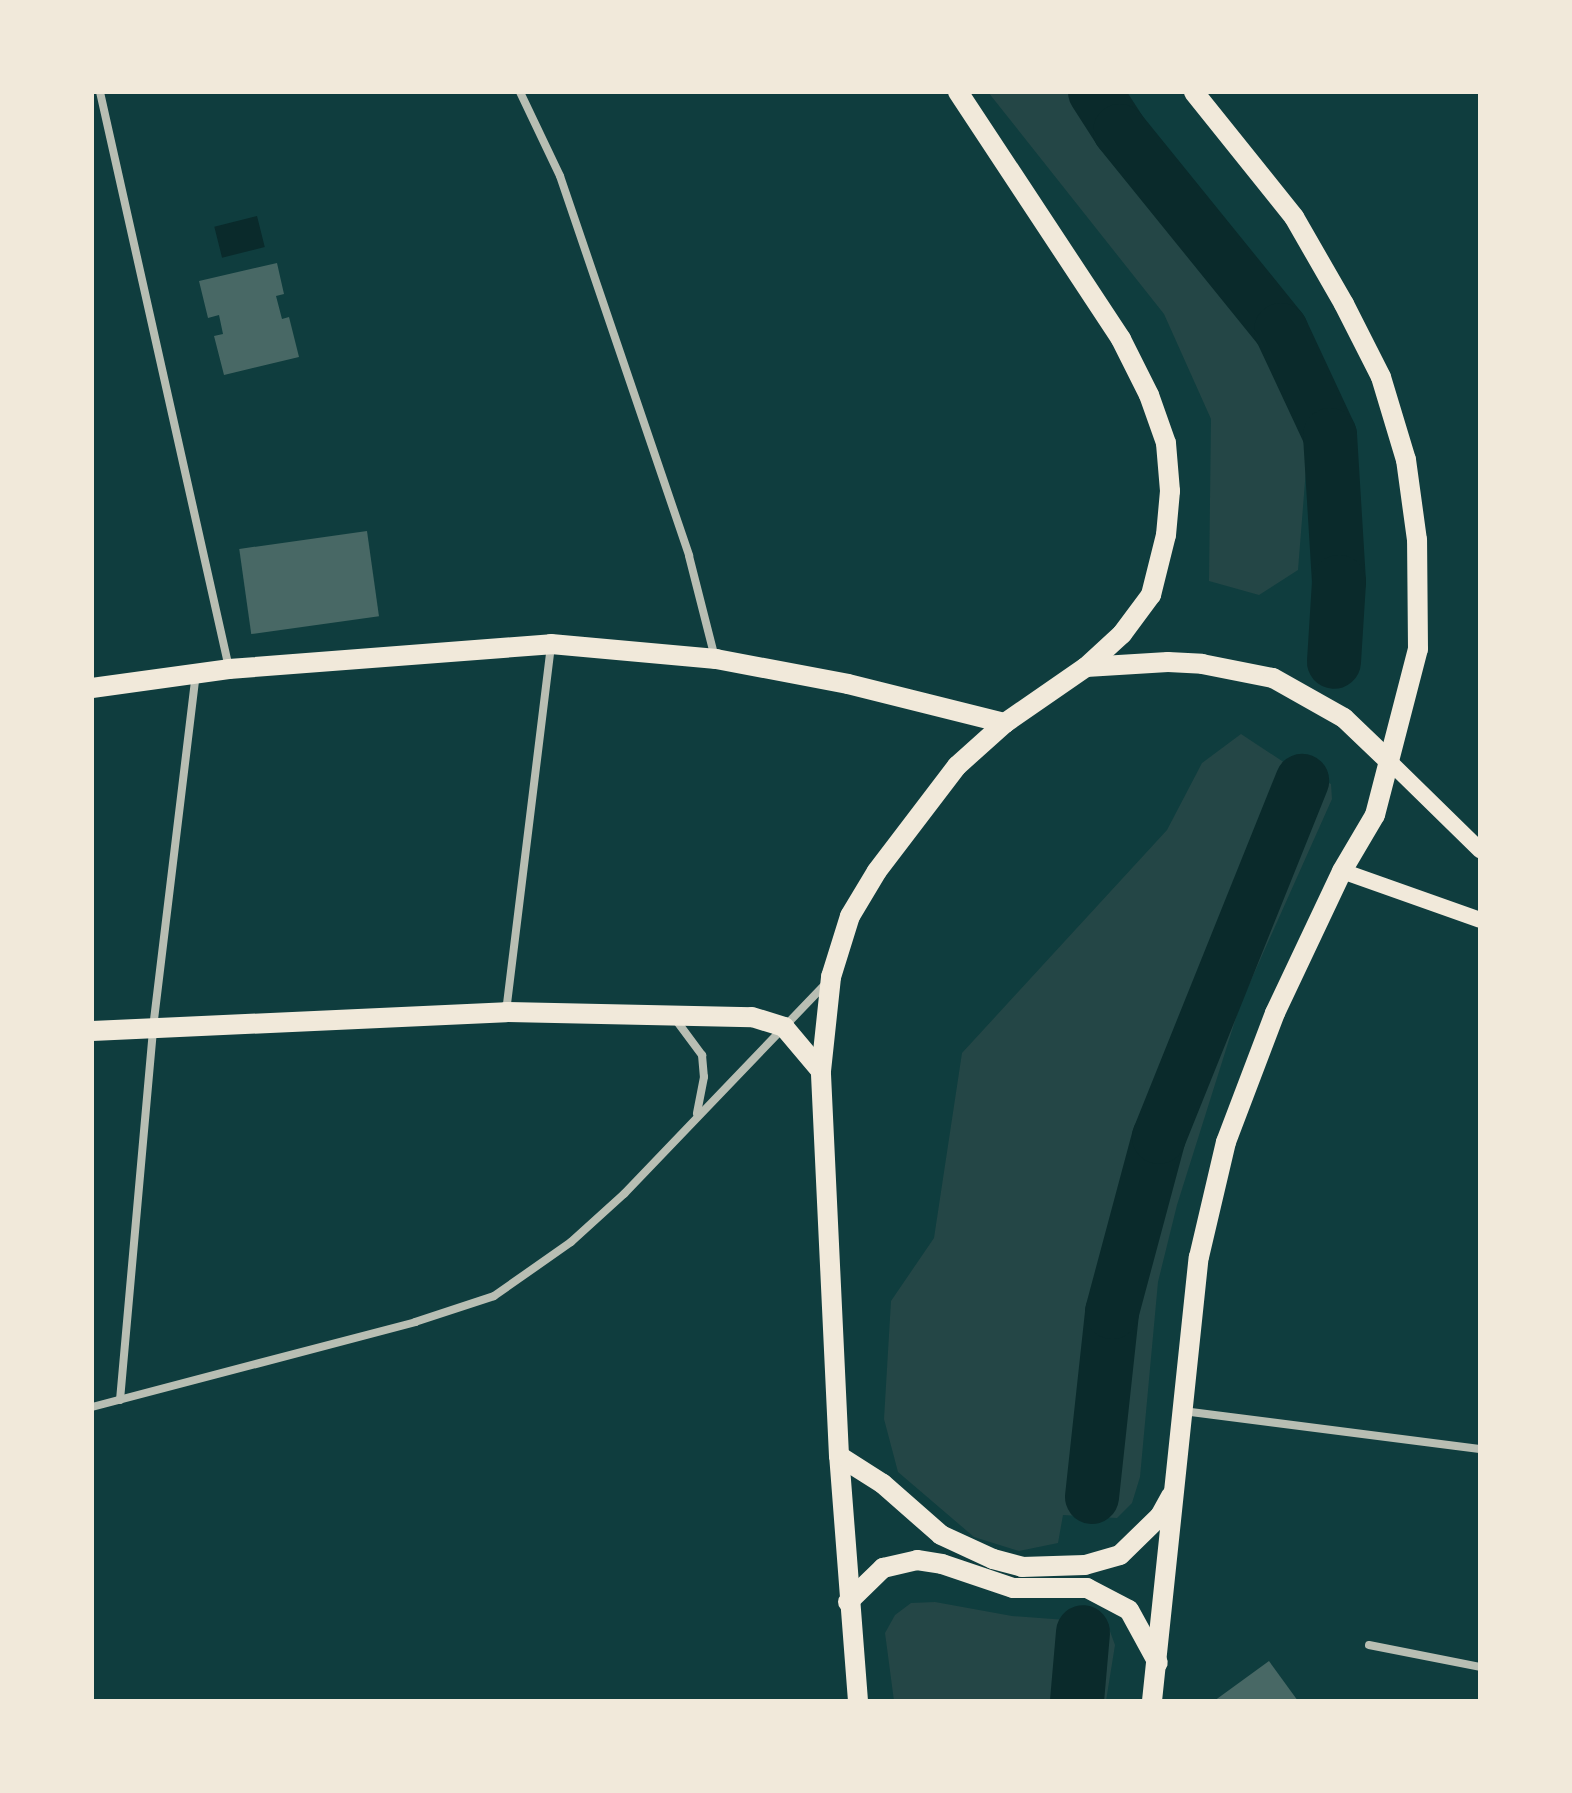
<!DOCTYPE html>
<html>
<head>
<meta charset="utf-8">
<style>
  body { margin:0 }
  #map { position:relative; width:1572px; height:1793px; overflow:hidden; background:#0f3d3e; font-family:"Roboto Serif",serif }
  div>[style] { position:absolute }
  .green>* { inset:0; background:#244646 }
  .water>* { inset:0; background:#0a2a2b; transform-origin:0 0 }
  .river>* { height:54px; margin:-27px; padding:0 27px; transform-origin:27px; border-radius:27px; background:#0a2a2b }
  .building>* { inset:0; background:#486865; transform-origin:0 0 }
  .minor>* { height:8px; margin:-4px; padding:0 4px; transform-origin:4px; border-radius:4px; background:#b8beb3 }
  .secondary>* { height:16px; margin:-8px; padding:0 8px; transform-origin:8px; border-radius:8px; background:#f1e9da }
  .primary>* { height:20px; margin:-10px; padding:0 10px; transform-origin:10px; border-radius:10px; background:#f1e9da }
  span { translate:-50% -50%; white-space:nowrap; text-align:center; line-height:1.15; -webkit-text-stroke:8px #f1e9da; paint-order:stroke }
  .frame { position:absolute; inset:0; border:94px solid #f1e9da; pointer-events:none }
</style>
</head>
<body>
<div id="map">
  <div class="green">
    <div style="clip-path:polygon(988px 92px,1075px 92px,1177px 235px,1259px 333px,1308px 444px,1298px 570px,1259px 595px,1209px 581px,1211px 419px,1164px 314px)"></div>
    <div style="clip-path:polygon(1241px 734px,1285px 763px,1331px 784px,1332px 799px,1240px 1005px,1177px 1205px,1158px 1282px,1140px 1477px,1132px 1503px,1117px 1518px,1063px 1515px,1058px 1543px,1019px 1551px,974px 1537px,898px 1472px,884px 1419px,891px 1301px,934px 1238px,962px 1053px,1167px 830px,1202px 763px)"></div>
    <div style="clip-path:polygon(935px 1602px,1012px 1616px,1107px 1623px,1115px 1645px,1106px 1701px,894px 1701px,885px 1633px,895px 1615px,911px 1603px)"></div>
  </div>
  <div class="water">
    <div style="left:257px;top:216px;width:32px;height:44px;rotate:76deg"></div>
  </div>
  <div class="river">
    <div style="left:1095px;top:92px;width:46px;rotate:57.3deg"></div>
    <div style="left:1120px;top:131px;width:256px;rotate:51deg"></div>
    <div style="left:1281px;top:330px;width:116px;rotate:65deg"></div>
    <div style="left:1330px;top:435px;width:147px;rotate:86.5deg"></div>
    <div style="left:1339px;top:582px;width:80px;rotate:93.6deg"></div>
    <div style="left:1092px;top:1497px;width:186px;rotate:-83.8deg"></div>
    <div style="left:1112px;top:1312px;width:181px;rotate:-75deg"></div>
    <div style="left:1159px;top:1137px;width:384px;rotate:-68.1deg"></div>
    <div style="left:1077px;top:1701px;width:69px;rotate:-85deg"></div>
  </div>
  <div class="building">
    <div style="clip-path:polygon(277px 263px,284px 294px,276px 296px,282px 319px,289px 317px,299px 357px,224px 375px,214px 336px,223px 334px,219px 315px,208px 318px,199px 281px)"></div>
    <div style="left:367px;top:531px;width:86px;height:129px;rotate:82deg"></div>
    <div style="clip-path:polygon(1269px 1661px,1298px 1701px,1214px 1701px)"></div>
  </div>
  <div class="minor">
    <div style="left:100px;top:92px;width:590px;rotate:77.38deg"></div>
    <div style="left:520px;top:92px;width:93px;rotate:64.5deg"></div>
    <div style="left:560px;top:176px;width:401px;rotate:71.2deg"></div>
    <div style="left:689px;top:556px;width:105px;rotate:75.7deg"></div>
    <div style="left:506px;top:1012px;width:371px;rotate:-83deg"></div>
    <div style="left:676px;top:1020px;width:44px;rotate:53.4deg"></div>
    <div style="left:702px;top:1055px;width:22px;rotate:85deg"></div>
    <div style="left:704px;top:1077px;width:37px;rotate:101deg"></div>
    <div style="left:120px;top:1400px;width:373px;rotate:-84.9deg"></div>
    <div style="left:153px;top:1028px;width:358px;rotate:-83.1deg"></div>
    <div style="left:92px;top:1407px;width:334px;rotate:-14.7deg"></div>
    <div style="left:415px;top:1322px;width:83px;rotate:-18.2deg"></div>
    <div style="left:494px;top:1296px;width:94px;rotate:-35deg"></div>
    <div style="left:571px;top:1242px;width:72px;rotate:-42.2deg"></div>
    <div style="left:624px;top:1194px;width:292px;rotate:-46.2deg"></div>
    <div style="left:1183px;top:1411px;width:299px;rotate:7.3deg"></div>
    <div style="left:1369px;top:1645px;width:113px;rotate:11.2deg"></div>
  </div>
  <div class="secondary">
    <div style="left:1388px;top:760px;width:129px;rotate:44.4deg"></div>
    <div style="left:1342px;top:871px;width:146px;rotate:19.5deg"></div>
  </div>
  <div class="primary">
    <div style="left:1086px;top:667px;width:82px;rotate:-3.5deg"></div>
    <div style="left:1168px;top:662px;width:34px;rotate:3deg"></div>
    <div style="left:1202px;top:664px;width:72px;rotate:11.2deg"></div>
    <div style="left:1273px;top:678px;width:81px;rotate:29.4deg"></div>
    <div style="left:1344px;top:718px;width:61px;rotate:43.7deg"></div>
    <div style="left:92px;top:688px;width:138px;rotate:-7.9deg"></div>
    <div style="left:229px;top:669px;width:323px;rotate:-4.4deg"></div>
    <div style="left:551px;top:644px;width:166px;rotate:5.2deg"></div>
    <div style="left:716px;top:659px;width:134px;rotate:10.7deg"></div>
    <div style="left:848px;top:684px;width:162px;rotate:14deg"></div>
    <div style="left:92px;top:1031px;width:414px;rotate:-2.6deg"></div>
    <div style="left:506px;top:1012px;width:246px;rotate:1.2deg"></div>
    <div style="left:752px;top:1017px;width:34px;rotate:17deg"></div>
    <div style="left:784px;top:1027px;width:57px;rotate:49.9deg"></div>
    <div style="left:839px;top:1456px;width:52px;rotate:32.5deg"></div>
    <div style="left:883px;top:1484px;width:77px;rotate:41.3deg"></div>
    <div style="left:941px;top:1535px;width:57px;rotate:24.8deg"></div>
    <div style="left:993px;top:1559px;width:30px;rotate:15deg"></div>
    <div style="left:1022px;top:1567px;width:63px;rotate:-1.8deg"></div>
    <div style="left:1085px;top:1565px;width:36px;rotate:-16deg"></div>
    <div style="left:1120px;top:1555px;width:56px;rotate:-44.3deg"></div>
    <div style="left:1160px;top:1516px;width:23px;rotate:-61deg"></div>
    <div style="left:848px;top:1602px;width:49px;rotate:-44.2deg"></div>
    <div style="left:883px;top:1568px;width:35px;rotate:-13deg"></div>
    <div style="left:917px;top:1560px;width:25px;rotate:9deg"></div>
    <div style="left:942px;top:1564px;width:75px;rotate:18.7deg"></div>
    <div style="left:1013px;top:1588px;width:74px"></div>
    <div style="left:1087px;top:1588px;width:47px;rotate:27.6deg"></div>
    <div style="left:1129px;top:1610px;width:60px;rotate:61.3deg"></div>
    <div style="left:858px;top:1701px;width:246px;rotate:-94.4deg"></div>
    <div style="left:839px;top:1456px;width:385px;rotate:-92.7deg"></div>
    <div style="left:821px;top:1071px;width:95px;rotate:-83.9deg"></div>
    <div style="left:831px;top:977px;width:64px;rotate:-72.7deg"></div>
    <div style="left:850px;top:916px;width:52px;rotate:-59deg"></div>
    <div style="left:877px;top:871px;width:132px;rotate:-52.7deg"></div>
    <div style="left:957px;top:766px;width:64px;rotate:-41.9deg"></div>
    <div style="left:1005px;top:723px;width:98px;rotate:-34.7deg"></div>
    <div style="left:1086px;top:667px;width:49px;rotate:-42.5deg"></div>
    <div style="left:1122px;top:634px;width:49px;rotate:-53.4deg"></div>
    <div style="left:1151px;top:595px;width:62px;rotate:-76deg"></div>
    <div style="left:1166px;top:535px;width:44px;rotate:-84.8deg"></div>
    <div style="left:1170px;top:491px;width:48px;rotate:-94.8deg"></div>
    <div style="left:1166px;top:443px;width:51px;rotate:-109.5deg"></div>
    <div style="left:1149px;top:395px;width:63px;rotate:-116.6deg"></div>
    <div style="left:1121px;top:339px;width:296px;rotate:-123.4deg"></div>
    <div style="left:1152px;top:1701px;width:446px;rotate:-84deg"></div>
    <div style="left:1199px;top:1257px;width:118px;rotate:-76.8deg"></div>
    <div style="left:1226px;top:1142px;width:138px;rotate:-69.2deg"></div>
    <div style="left:1275px;top:1013px;width:157px;rotate:-64.7deg"></div>
    <div style="left:1342px;top:871px;width:65px;rotate:-59.5deg"></div>
    <div style="left:1375px;top:815px;width:171px;rotate:-75.5deg"></div>
    <div style="left:1418px;top:649px;width:109px;rotate:-90.5deg"></div>
    <div style="left:1417px;top:540px;width:81px;rotate:-97.8deg"></div>
    <div style="left:1406px;top:460px;width:87px;rotate:-106.8deg"></div>
    <div style="left:1381px;top:377px;width:82px;rotate:-116.9deg"></div>
    <div style="left:1344px;top:304px;width:100px;rotate:-119.9deg"></div>
    <div style="left:1294px;top:217px;width:160px;rotate:-128.7deg"></div>
  </div>
  <div class="frame"></div>
</div>
</body>
</html>
